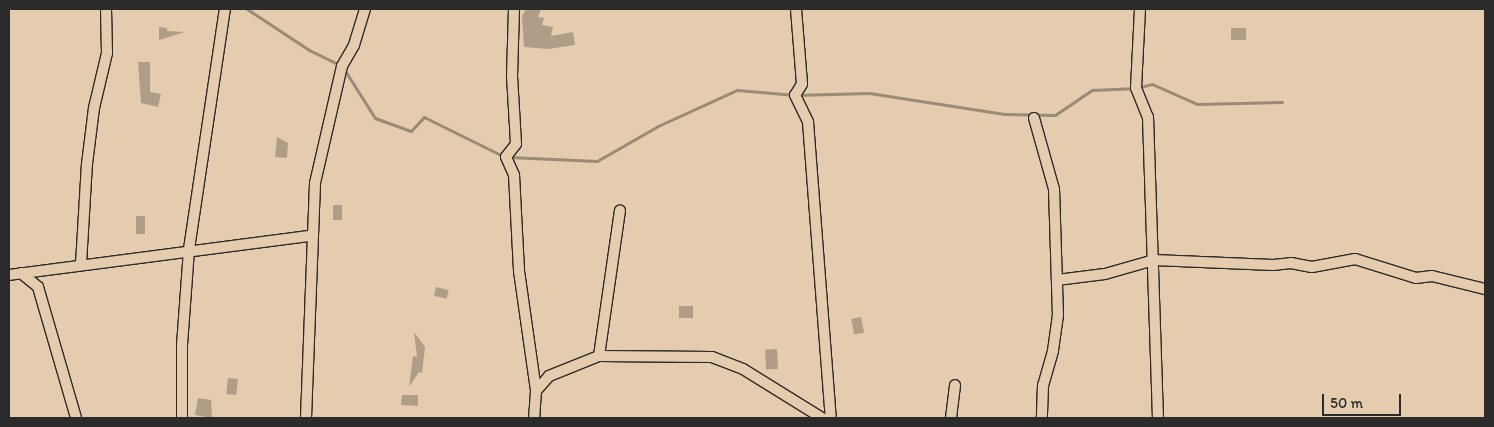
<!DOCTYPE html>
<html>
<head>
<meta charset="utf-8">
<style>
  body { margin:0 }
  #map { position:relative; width:1494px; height:427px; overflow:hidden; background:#e6ccae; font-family:Itim,sans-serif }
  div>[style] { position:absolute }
  .stream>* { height:3px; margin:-1.5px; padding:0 1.5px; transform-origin:1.5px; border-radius:1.5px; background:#9a8a78 }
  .building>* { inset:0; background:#af9d88; transform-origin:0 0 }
  .roads { filter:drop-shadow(1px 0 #2b2b2b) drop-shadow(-1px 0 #2b2b2b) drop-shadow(0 1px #2b2b2b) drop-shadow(0 -1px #2b2b2b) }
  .minor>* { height:10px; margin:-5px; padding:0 5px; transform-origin:5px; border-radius:5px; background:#e6ccae }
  span { translate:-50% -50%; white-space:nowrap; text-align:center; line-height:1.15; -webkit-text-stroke:5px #e6ccae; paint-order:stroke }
  .frame { position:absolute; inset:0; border:10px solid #2b2b2b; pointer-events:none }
  .scale { position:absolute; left:1322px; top:394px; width:79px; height:22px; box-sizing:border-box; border:2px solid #2b2b2b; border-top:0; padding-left:6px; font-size:15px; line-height:18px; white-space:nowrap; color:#2b2b2b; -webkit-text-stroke:4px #e6ccae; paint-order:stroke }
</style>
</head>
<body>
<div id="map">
  <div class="stream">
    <div style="left:247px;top:9px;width:74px;rotate:33.5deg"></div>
    <div style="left:309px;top:50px;width:34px;rotate:26deg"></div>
    <div style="left:344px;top:69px;width:58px;rotate:57.7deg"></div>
    <div style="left:375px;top:118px;width:38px;rotate:20deg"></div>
    <div style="left:411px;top:131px;width:19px;rotate:-47deg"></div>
    <div style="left:424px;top:117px;width:88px;rotate:26.3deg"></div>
    <div style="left:509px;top:157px;width:88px;rotate:2.6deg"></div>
    <div style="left:597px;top:161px;width:70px;rotate:-29.8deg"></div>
    <div style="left:658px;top:126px;width:87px;rotate:-24.5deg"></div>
    <div style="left:737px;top:90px;width:58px;rotate:4.9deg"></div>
    <div style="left:795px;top:95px;width:74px;rotate:-1.5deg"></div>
    <div style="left:869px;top:93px;width:137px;rotate:8.8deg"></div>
    <div style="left:1004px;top:114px;width:51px;rotate:1.1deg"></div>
    <div style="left:1055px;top:115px;width:45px;rotate:-34deg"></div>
    <div style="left:1092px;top:90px;width:44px;rotate:-2.6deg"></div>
    <div style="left:1136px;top:88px;width:16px;rotate:-14deg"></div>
    <div style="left:1152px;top:84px;width:49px;rotate:24deg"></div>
    <div style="left:1197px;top:104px;width:85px;rotate:-1.3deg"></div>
  </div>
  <div class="building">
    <div style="clip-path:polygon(526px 9px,541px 9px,538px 17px,544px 18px,542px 25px,553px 27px,551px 36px,573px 32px,575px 45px,548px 49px,524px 47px,522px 16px)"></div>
    <div style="clip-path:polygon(159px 27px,167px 28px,167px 31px,185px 32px,159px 40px)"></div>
    <div style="left:1231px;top:28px;width:15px;height:12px"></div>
    <div style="clip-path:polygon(138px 62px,150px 62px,150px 92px,161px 94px,158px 107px,141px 103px)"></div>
    <div style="clip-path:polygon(277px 137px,288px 143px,287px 158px,275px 157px)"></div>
    <div style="left:342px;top:205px;width:15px;height:9px;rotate:90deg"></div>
    <div style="left:136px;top:216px;width:9px;height:18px"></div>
    <div style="left:436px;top:287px;width:13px;height:9px;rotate:13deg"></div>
    <div style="left:679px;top:306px;width:14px;height:12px"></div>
    <div style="left:861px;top:317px;width:16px;height:10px;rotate:79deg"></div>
    <div style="clip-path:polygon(414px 332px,425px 347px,422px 373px,419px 372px,409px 387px,413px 356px,417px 357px)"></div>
    <div style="left:777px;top:349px;width:20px;height:12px;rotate:87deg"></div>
    <div style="left:228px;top:378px;width:10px;height:16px;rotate:6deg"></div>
    <div style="clip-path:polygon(402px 395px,418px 395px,418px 406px,401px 405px)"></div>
    <div style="clip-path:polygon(198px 398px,211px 400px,212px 418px,195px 415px)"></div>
  </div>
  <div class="roads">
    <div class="minor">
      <div style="left:514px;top:9px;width:67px;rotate:91.7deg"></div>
      <div style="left:512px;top:76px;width:68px;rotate:86.6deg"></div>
      <div style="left:516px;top:144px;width:16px;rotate:128deg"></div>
      <div style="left:506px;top:157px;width:20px;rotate:66deg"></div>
      <div style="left:514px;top:175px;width:96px;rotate:87deg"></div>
      <div style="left:519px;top:271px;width:121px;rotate:81.9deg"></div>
      <div style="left:536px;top:391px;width:27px;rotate:94deg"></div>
      <div style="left:796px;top:9px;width:75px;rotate:85.4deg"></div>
      <div style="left:802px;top:84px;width:13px;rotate:122deg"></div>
      <div style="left:795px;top:95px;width:30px;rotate:64deg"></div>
      <div style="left:808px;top:122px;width:297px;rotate:85.6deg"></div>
      <div style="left:1140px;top:9px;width:79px;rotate:92.9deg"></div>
      <div style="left:1136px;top:88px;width:31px;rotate:68deg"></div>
      <div style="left:1148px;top:117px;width:301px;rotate:88.1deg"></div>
      <div style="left:1034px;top:118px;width:74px;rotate:74.3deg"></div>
      <div style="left:1054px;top:189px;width:126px;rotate:88.2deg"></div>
      <div style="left:1058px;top:315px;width:36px;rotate:98deg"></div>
      <div style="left:1053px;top:351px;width:35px;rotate:106deg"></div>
      <div style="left:1043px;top:385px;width:33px;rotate:92deg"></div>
      <div style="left:81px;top:264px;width:100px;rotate:-86.6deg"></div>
      <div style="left:87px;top:164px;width:56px;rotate:-82.9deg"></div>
      <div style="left:94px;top:108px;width:57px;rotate:-76.7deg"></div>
      <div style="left:107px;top:53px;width:44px;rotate:-91.3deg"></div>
      <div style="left:21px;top:273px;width:22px;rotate:39deg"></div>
      <div style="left:38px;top:287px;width:136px;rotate:73.8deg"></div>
      <div style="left:9px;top:275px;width:305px;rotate:-7.4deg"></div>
      <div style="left:1057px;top:280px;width:48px;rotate:-7.1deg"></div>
      <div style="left:1105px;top:274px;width:51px;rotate:-15.9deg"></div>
      <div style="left:1154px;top:260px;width:119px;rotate:2.4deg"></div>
      <div style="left:1273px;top:265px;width:18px;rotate:-6deg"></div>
      <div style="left:1291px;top:263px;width:21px;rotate:11deg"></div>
      <div style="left:1312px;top:267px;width:44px;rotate:-10.5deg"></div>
      <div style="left:1355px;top:259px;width:64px;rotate:17.3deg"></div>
      <div style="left:1416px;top:278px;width:16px;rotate:-7deg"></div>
      <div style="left:1432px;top:276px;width:55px;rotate:13.8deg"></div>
      <div style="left:599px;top:356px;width:147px;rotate:-81.8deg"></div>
      <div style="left:536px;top:391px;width:20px;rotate:-49deg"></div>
      <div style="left:549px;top:376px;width:54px;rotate:-21.8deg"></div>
      <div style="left:599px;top:356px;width:113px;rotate:0.5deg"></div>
      <div style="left:712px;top:357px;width:33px;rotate:21deg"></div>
      <div style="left:743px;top:369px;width:93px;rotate:31.8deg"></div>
      <div style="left:182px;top:418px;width:73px;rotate:-90deg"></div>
      <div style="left:182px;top:345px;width:96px;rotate:-85.8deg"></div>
      <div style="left:189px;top:249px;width:243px;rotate:-81.5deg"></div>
      <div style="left:306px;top:418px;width:235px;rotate:-87.8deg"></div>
      <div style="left:315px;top:183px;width:120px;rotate:-77deg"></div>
      <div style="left:342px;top:66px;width:24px;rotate:-60deg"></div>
      <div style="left:354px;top:45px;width:38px;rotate:-73deg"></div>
      <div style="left:951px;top:418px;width:33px;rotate:-83deg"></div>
    </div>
  </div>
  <div class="frame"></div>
  <div class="scale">50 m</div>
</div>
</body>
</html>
